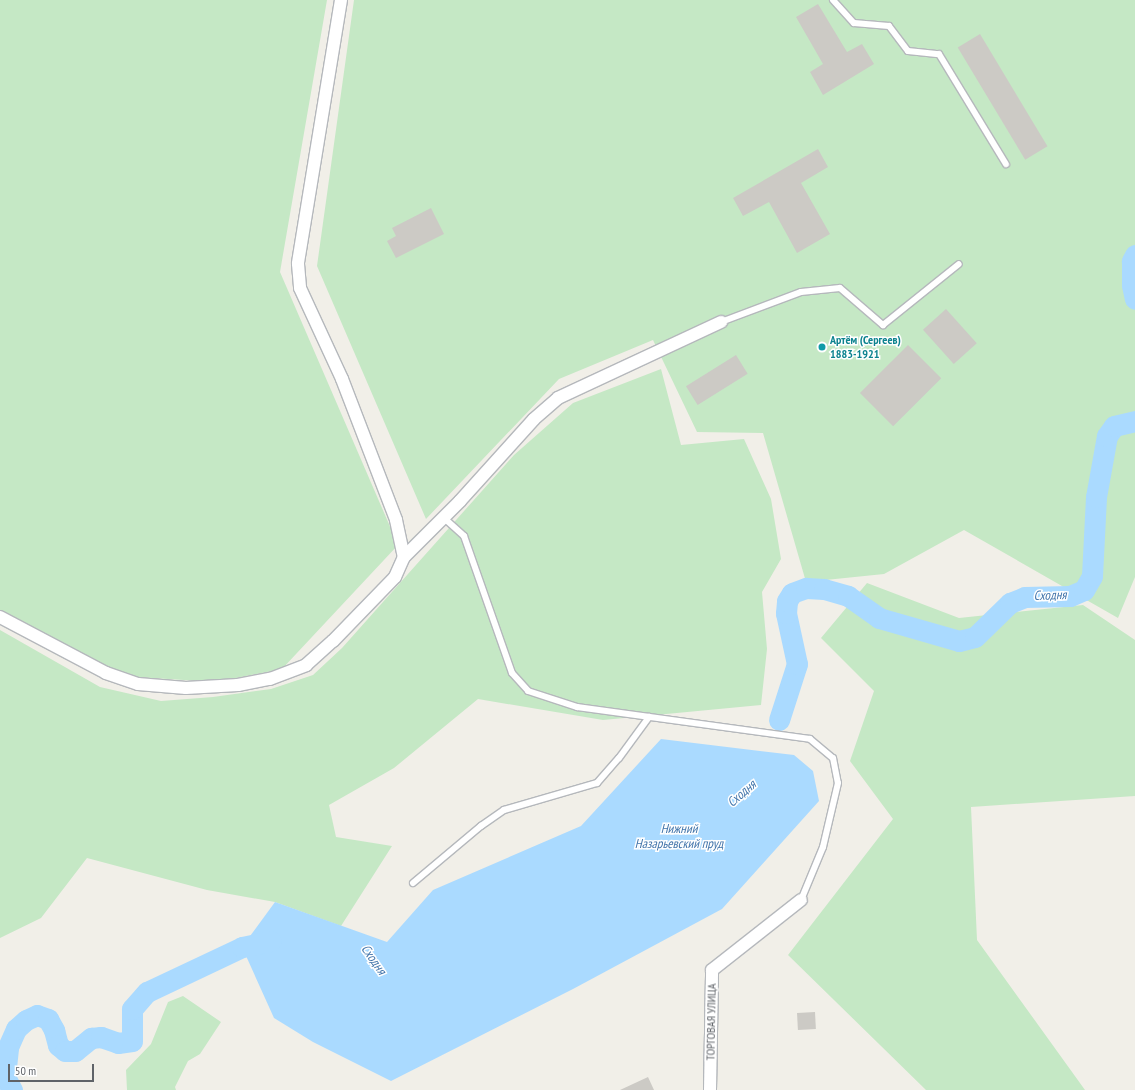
<!DOCTYPE html>
<html>
<head>
<meta charset="utf-8">
<style>
  body { margin:0 }
  #map { position:relative; width:1135px; height:1090px; overflow:hidden; background:#f1efe8; font-family:"PT Sans Narrow",sans-serif }
  div>[style] { position:absolute }
  .green>* { inset:0; background:#c5e8c5 }
  .water>* { inset:0; background:#aadaff }
  .river>* { height:21px; margin:-10.5px; padding:0 10.5px; transform-origin:10.5px; border-radius:10.5px; background:#aadaff }
  .building>* { inset:0; background:#cccac5; transform-origin:0 0 }
  .roads { filter:drop-shadow(1px 0 #b5b8bc) drop-shadow(-1px 0 #b5b8bc) drop-shadow(0 1px #b5b8bc) drop-shadow(0 -1px #b5b8bc) }
  .lane>* { height:6px; margin:-3px; padding:0 3px; transform-origin:3px; border-radius:3px; background:#fff }
  .street>* { height:12px; margin:-6px; padding:0 6px; transform-origin:6px; border-radius:6px; background:#fff }
  .dots>* { width:11px; height:11px; translate:-50% -50%; box-sizing:border-box; border:2px solid #fff; border-radius:50% }
  span { translate:-50% -50%; white-space:nowrap; text-align:center; line-height:1.15; -webkit-text-stroke:3px #fff; paint-order:stroke }
  .culture-label { font-size:12px; color:#0d838f; font-weight:700 }
  .left { translate:0 -50%; text-align:left }
  .street-label { font-size:12px; color:#5f6368 }
  .water-label { font-size:13px; color:#4174aa; font-style:italic }
  .scale { position:absolute; left:8px; top:1064px; width:86px; height:18px; box-sizing:border-box; border:2px solid #5f6368; border-top:0; padding-left:5px; font-size:12px; line-height:14px; white-space:nowrap; color:#5f6368; -webkit-text-stroke:3px #fff; paint-order:stroke }
</style>
</head>
<body>
<div id="map">
  <div class="green">
    <div style="clip-path:polygon(0 0,327px 0,280px 272px,398px 545px,282px 669px,216px 682px,120px 676px,0 612px)"></div>
    <div style="clip-path:polygon(354px 0,1135px 0,1135px 577px,1118px 618px,964px 530px,884px 574px,806px 582px,763px 433px,697px 432px,653px 340px,559px 379px,426px 519px,317px 266px)"></div>
    <div style="clip-path:polygon(661px 369px,681px 445px,744px 439px,771px 499px,781px 559px,762px 592px,767px 649px,761px 705px,603px 720px,478px 699px,394px 768px,329px 805px,336px 837px,392px 846px,341px 926px,275px 902px,207px 890px,87px 858px,41px 918px,0 938px,0 630px,100px 687px,161px 701px,213px 697px,271px 689px,313px 675px,342px 648px,514px 455px,573px 403px)"></div>
    <div style="clip-path:polygon(867px 583px,959px 618px,1083px 605px,1135px 640px,1135px 796px,971px 807px,977px 940px,1085px 1090px,926px 1090px,788px 955px,893px 819px,850px 761px,874px 691px,821px 638px)"></div>
    <div style="clip-path:polygon(183px 996px,221px 1022px,200px 1054px,188px 1061px,175px 1087px,176px 1090px,127px 1090px,126px 1070px,151px 1044px,168px 1002px)"></div>
  </div>
  <div class="water">
    <div style="clip-path:polygon(661px 739px,794px 755px,813px 771px,819px 801px,722px 909px,573px 989px,391px 1081px,313px 1042px,274px 1018px,242px 947px,275px 902px,387px 942px,433px 890px,581px 826px)"></div>
  </div>
  <div class="river">
    <div style="left:1135px;top:255px;width:7px;rotate:117deg"></div>
    <div style="left:1132px;top:261px;width:24px;rotate:90deg"></div>
    <div style="left:1132px;top:285px;width:14px;rotate:78deg"></div>
    <div style="left:779px;top:720px;width:59px;rotate:-72.2deg"></div>
    <div style="left:797px;top:664px;width:52px;rotate:-102.2deg"></div>
    <div style="left:786px;top:613px;width:12px;rotate:-85deg"></div>
    <div style="left:787px;top:601px;width:9px;rotate:-58deg"></div>
    <div style="left:792px;top:593px;width:15px;rotate:-20deg"></div>
    <div style="left:806px;top:588px;width:18px;rotate:3deg"></div>
    <div style="left:824px;top:589px;width:25px;rotate:16deg"></div>
    <div style="left:848px;top:596px;width:38px;rotate:35deg"></div>
    <div style="left:879px;top:618px;width:83px;rotate:16deg"></div>
    <div style="left:959px;top:641px;width:16px;rotate:-14deg"></div>
    <div style="left:975px;top:637px;width:49px;rotate:-44.2deg"></div>
    <div style="left:1010px;top:603px;width:16px;rotate:-22deg"></div>
    <div style="left:1025px;top:597px;width:45px;rotate:-1.3deg"></div>
    <div style="left:1070px;top:596px;width:15px;rotate:-23deg"></div>
    <div style="left:1084px;top:590px;width:16px;rotate:-60deg"></div>
    <div style="left:1092px;top:576px;width:79px;rotate:-87.1deg"></div>
    <div style="left:1096px;top:497px;width:62px;rotate:-79.8deg"></div>
    <div style="left:1107px;top:436px;width:12px;rotate:-55deg"></div>
    <div style="left:1114px;top:426px;width:22px;rotate:-13deg"></div>
    <div style="left:12px;top:1090px;width:15px;rotate:-118deg"></div>
    <div style="left:5px;top:1077px;width:30px;rotate:-84deg"></div>
    <div style="left:8px;top:1047px;width:20px;rotate:-66deg"></div>
    <div style="left:16px;top:1029px;width:13px;rotate:-42deg"></div>
    <div style="left:26px;top:1020px;width:12px;rotate:-24deg"></div>
    <div style="left:37px;top:1015px;width:12px;rotate:20deg"></div>
    <div style="left:48px;top:1019px;width:13px;rotate:61deg"></div>
    <div style="left:54px;top:1030px;width:16px;rotate:75deg"></div>
    <div style="left:58px;top:1045px;width:9px;rotate:41deg"></div>
    <div style="left:65px;top:1051px;width:10px"></div>
    <div style="left:75px;top:1051px;width:21px;rotate:-39deg"></div>
    <div style="left:91px;top:1038px;width:10px;rotate:-6deg"></div>
    <div style="left:101px;top:1037px;width:18px;rotate:19deg"></div>
    <div style="left:118px;top:1043px;width:14px;rotate:-8deg"></div>
    <div style="left:132px;top:1041px;width:32px;rotate:-90deg"></div>
    <div style="left:132px;top:1009px;width:23px;rotate:-49deg"></div>
    <div style="left:147px;top:992px;width:105px;rotate:-25.3deg"></div>
    <div style="left:242px;top:947px;width:29px;rotate:-12deg"></div>
  </div>
  <div class="building">
    <div style="clip-path:polygon(818px 4px,847px 52px,862px 44px,874px 64px,823px 95px,810px 72px,823px 64px,796px 17px)"></div>
    <div style="left:980px;top:34px;width:131px;height:26px;rotate:59deg"></div>
    <div style="clip-path:polygon(818px 149px,828px 167px,801px 183px,830px 234px,797px 253px,769px 202px,743px 216px,733px 198px)"></div>
    <div style="clip-path:polygon(431px 208px,444px 234px,396px 258px,387px 241px,396px 236px,392px 228px)"></div>
    <div style="left:946px;top:309px;width:46px;height:31px;rotate:48deg"></div>
    <div style="left:908px;top:345px;width:47px;height:68px;rotate:45deg"></div>
    <div style="left:736px;top:355px;width:22px;height:59px;rotate:58deg"></div>
    <div style="left:815px;top:1012px;width:17px;height:18px;rotate:87deg"></div>
    <div style="clip-path:polygon(648px 1077px,654px 1090px,620px 1090px)"></div>
  </div>
  <div class="roads">
    <div class="lane">
      <div style="left:833px;top:0;width:31px;rotate:48deg"></div>
      <div style="left:854px;top:23px;width:35px;rotate:5deg"></div>
      <div style="left:889px;top:26px;width:31px;rotate:53deg"></div>
      <div style="left:908px;top:51px;width:31px;rotate:6deg"></div>
      <div style="left:939px;top:54px;width:129px;rotate:58.7deg"></div>
      <div style="left:721px;top:322px;width:85px;rotate:-20.6deg"></div>
      <div style="left:801px;top:292px;width:39px;rotate:-6deg"></div>
      <div style="left:840px;top:288px;width:57px;rotate:40.7deg"></div>
      <div style="left:883px;top:325px;width:97px;rotate:-38.8deg"></div>
      <div style="left:444px;top:518px;width:27px;rotate:42deg"></div>
      <div style="left:464px;top:536px;width:145px;rotate:70.7deg"></div>
      <div style="left:512px;top:673px;width:24px;rotate:48deg"></div>
      <div style="left:528px;top:691px;width:52px;rotate:18.1deg"></div>
      <div style="left:577px;top:707px;width:235px;rotate:7.8deg"></div>
      <div style="left:810px;top:739px;width:30px;rotate:40deg"></div>
      <div style="left:833px;top:758px;width:25px;rotate:79deg"></div>
      <div style="left:838px;top:783px;width:66px;rotate:103.2deg"></div>
      <div style="left:823px;top:847px;width:57px;rotate:112.5deg"></div>
      <div style="left:413px;top:883px;width:89px;rotate:-40deg"></div>
      <div style="left:481px;top:826px;width:28px;rotate:-35deg"></div>
      <div style="left:504px;top:810px;width:97px;rotate:-16.2deg"></div>
      <div style="left:597px;top:783px;width:33px;rotate:-49deg"></div>
      <div style="left:619px;top:758px;width:51px;rotate:-53.8deg"></div>
    </div>
    <div class="street">
      <div style="left:341px;top:0;width:267px;rotate:99.3deg"></div>
      <div style="left:298px;top:264px;width:24px;rotate:85deg"></div>
      <div style="left:300px;top:288px;width:100px;rotate:65.2deg"></div>
      <div style="left:342px;top:379px;width:151px;rotate:69deg"></div>
      <div style="left:396px;top:520px;width:38px;rotate:78deg"></div>
      <div style="left:0;top:617px;width:120px;rotate:27.8deg"></div>
      <div style="left:106px;top:673px;width:34px;rotate:19deg"></div>
      <div style="left:138px;top:684px;width:48px;rotate:4.8deg"></div>
      <div style="left:186px;top:688px;width:52px;rotate:-3.3deg"></div>
      <div style="left:238px;top:685px;width:33px;rotate:-11deg"></div>
      <div style="left:270px;top:679px;width:39px;rotate:-21deg"></div>
      <div style="left:306px;top:665px;width:36px;rotate:-42deg"></div>
      <div style="left:333px;top:641px;width:89px;rotate:-45.9deg"></div>
      <div style="left:395px;top:577px;width:22px;rotate:-66deg"></div>
      <div style="left:404px;top:557px;width:79px;rotate:-45deg"></div>
      <div style="left:460px;top:501px;width:110px;rotate:-47.9deg"></div>
      <div style="left:534px;top:419px;width:32px;rotate:-41deg"></div>
      <div style="left:558px;top:398px;width:180px;rotate:-25deg"></div>
      <div style="left:710px;top:1090px;width:120px;rotate:-89deg"></div>
      <div style="left:712px;top:970px;width:113px;rotate:-38.2deg"></div>
    </div>
  </div>
  <div class="dots">
    <div style="left:822px;top:347px;background:#0f9aa8"></div>
  </div>
  <div class="culture-label">
    <span class="left" style="left:830px;top:347px">Артём (Сергеев)<br>1883-1921</span>
  </div>
  <div class="street-label">
    <span style="left:711px;top:1022px;rotate:-89deg">ТОРГОВАЯ УЛИЦА</span>
  </div>
  <div class="water-label">
    <span style="left:1050px;top:596px;rotate:-2deg">Сходня</span>
    <span style="left:742px;top:794px;rotate:-41deg">Сходня</span>
    <span style="left:679px;top:837px">Нижний<br>Назарьевский пруд</span>
    <span style="left:373px;top:960px;rotate:55deg">Сходня</span>
  </div>
  <div class="scale">50 m</div>
</div>
</body>
</html>
